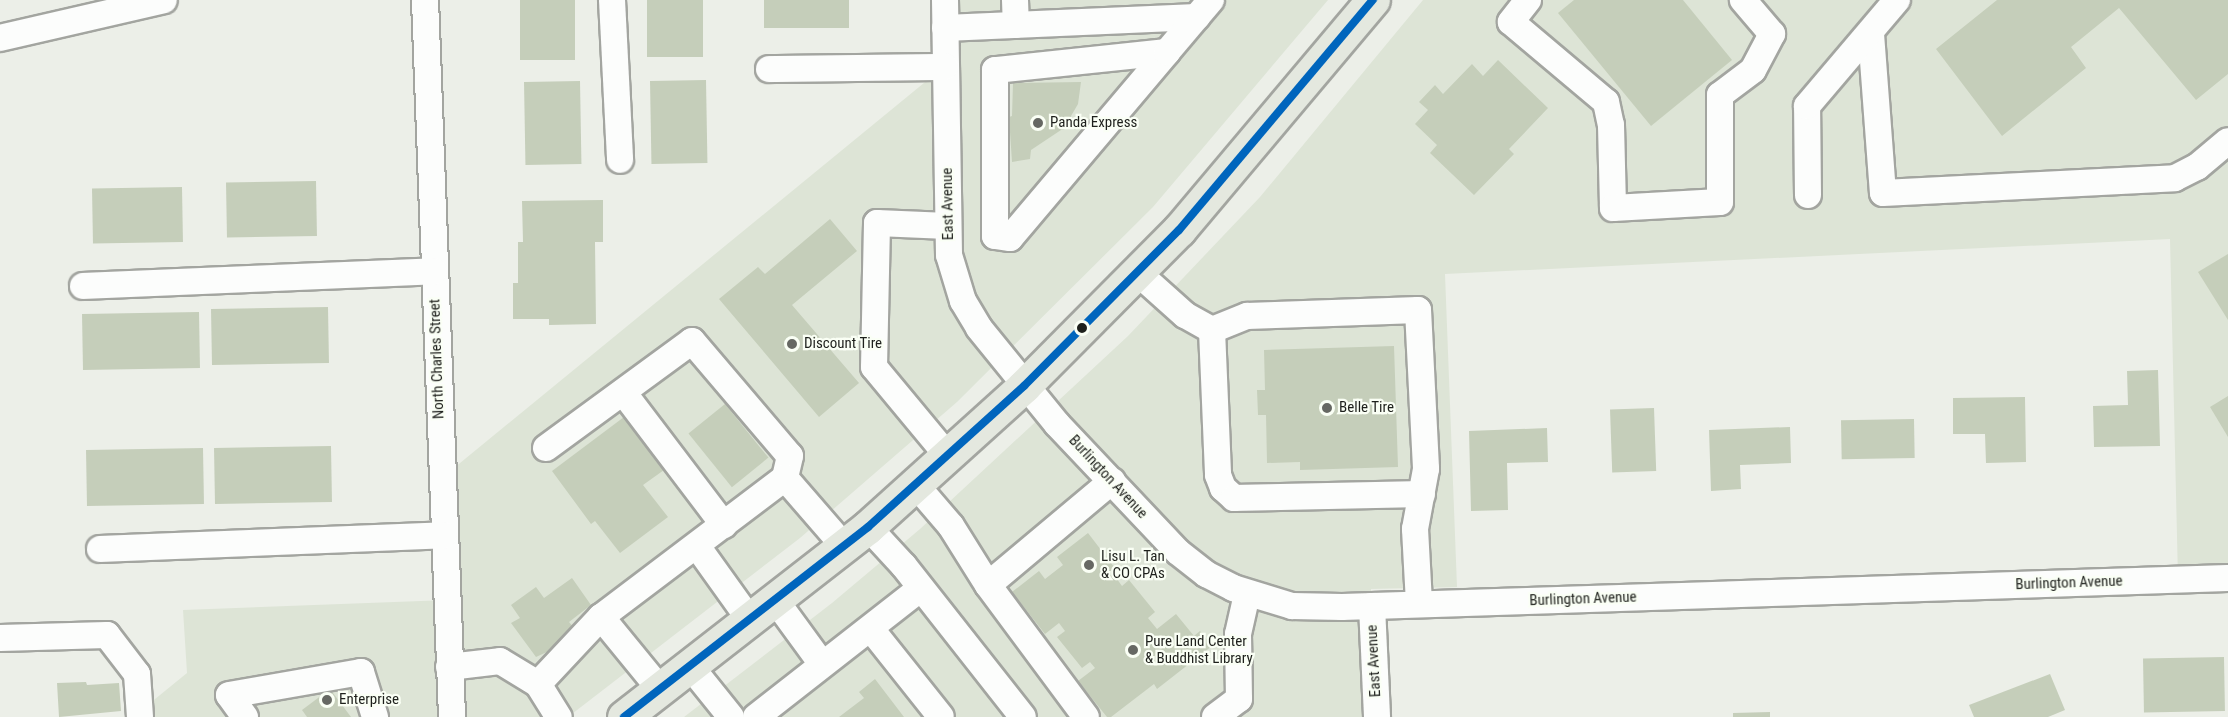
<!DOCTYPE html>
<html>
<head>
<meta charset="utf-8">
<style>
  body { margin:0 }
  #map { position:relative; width:2228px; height:717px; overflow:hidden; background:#ecefe8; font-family:"Roboto Condensed",sans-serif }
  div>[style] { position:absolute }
  .built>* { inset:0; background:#dde4d6 }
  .building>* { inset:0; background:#c5ceba; transform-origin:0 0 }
  .roads { filter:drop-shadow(2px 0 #a3a5a0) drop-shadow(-2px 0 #a3a5a0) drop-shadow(0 2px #a3a5a0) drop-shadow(0 -2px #a3a5a0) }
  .minor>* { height:26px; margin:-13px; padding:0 13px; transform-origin:13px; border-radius:13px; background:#fcfdfc }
  .major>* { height:33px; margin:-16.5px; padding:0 16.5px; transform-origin:16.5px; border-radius:16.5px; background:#e4e8df }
  .bus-1>* { height:8px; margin:-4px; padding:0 4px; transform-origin:4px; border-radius:4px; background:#0065bd }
  .dots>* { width:16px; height:16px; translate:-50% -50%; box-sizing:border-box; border:3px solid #fafff5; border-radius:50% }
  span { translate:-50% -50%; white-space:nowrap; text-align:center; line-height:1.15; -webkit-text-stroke:4.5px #fafff5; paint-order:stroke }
  .poi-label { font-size:15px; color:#1e201c }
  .left { translate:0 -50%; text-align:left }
  .street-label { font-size:15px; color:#1e201c }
</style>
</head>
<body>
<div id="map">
  <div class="built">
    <div style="clip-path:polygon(939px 0,1328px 0,1153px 207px,957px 402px,800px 538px,568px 717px,133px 717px,187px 673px,183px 610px,448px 600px,443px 477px,941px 69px)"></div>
    <div style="clip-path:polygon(1423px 0,2228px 0,2228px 578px,2178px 579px,2170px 239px,1445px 274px,1457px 587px,1371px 589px,1376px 717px,684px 717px,832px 603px,920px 529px,1128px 336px,1260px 197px)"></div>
  </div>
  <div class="building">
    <div style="left:520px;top:0;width:55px;height:60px"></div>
    <div style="left:647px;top:0;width:56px;height:57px"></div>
    <div style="left:764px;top:0;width:85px;height:28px"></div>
    <div style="clip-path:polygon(1574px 0,1683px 0,1732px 60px,1651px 126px,1558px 13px)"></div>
    <div style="clip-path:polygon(1997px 0,2228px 0,2228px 74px,2196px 100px,2119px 8px,2071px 47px,2086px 68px,2002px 136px,1936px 49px)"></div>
    <div style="clip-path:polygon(1498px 60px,1548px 108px,1509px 149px,1514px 154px,1474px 195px,1430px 153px,1437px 145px,1415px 124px,1428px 110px,1419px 102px,1435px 85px,1443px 94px,1472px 64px,1483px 76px)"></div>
    <div style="left:706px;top:80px;width:83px;height:56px;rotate:89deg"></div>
    <div style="left:580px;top:81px;width:83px;height:56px;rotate:89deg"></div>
    <div style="clip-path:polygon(1081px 82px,1078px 104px,1064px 128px,1031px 150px,1030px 159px,1012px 162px,1009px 117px,1012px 116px,1013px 83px)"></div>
    <div style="left:316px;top:181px;width:55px;height:90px;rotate:89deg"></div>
    <div style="left:182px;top:187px;width:55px;height:90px;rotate:89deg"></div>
    <div style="clip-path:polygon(603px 200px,603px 242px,595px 242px,596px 324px,549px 325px,549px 319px,513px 319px,513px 283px,518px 283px,518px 242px,523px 242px,522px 201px)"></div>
    <div style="clip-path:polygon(830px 219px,857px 251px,792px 305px,859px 383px,819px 417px,719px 299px,758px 267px,765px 274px)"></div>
    <div style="clip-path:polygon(2228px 254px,2228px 320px,2198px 272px)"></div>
    <div style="left:328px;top:307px;width:56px;height:117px;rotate:89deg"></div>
    <div style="left:199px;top:312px;width:56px;height:117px;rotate:89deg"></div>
    <div style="clip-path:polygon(1394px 346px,1398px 467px,1300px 470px,1300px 462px,1267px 463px,1266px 415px,1258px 415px,1257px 390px,1265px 390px,1264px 350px)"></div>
    <div style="clip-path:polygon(2158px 370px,2160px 446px,2094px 447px,2093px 406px,2128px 405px,2127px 371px)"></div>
    <div style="clip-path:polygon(2228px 396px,2228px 437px,2210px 407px)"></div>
    <div style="clip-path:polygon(2025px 397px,2026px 462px,1986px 463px,1985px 434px,1953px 434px,1953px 398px)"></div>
    <div style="left:725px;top:404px;width:69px;height:47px;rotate:51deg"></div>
    <div style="left:1654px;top:408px;width:63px;height:44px;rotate:88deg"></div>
    <div style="clip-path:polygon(624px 417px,664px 470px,643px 485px,668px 517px,620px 553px,595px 521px,591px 524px,552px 471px)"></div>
    <div style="left:1914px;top:419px;width:39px;height:73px;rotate:89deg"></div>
    <div style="clip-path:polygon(1790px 427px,1791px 463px,1740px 465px,1741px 489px,1711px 491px,1709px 430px)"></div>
    <div style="clip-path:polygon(1547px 428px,1548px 462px,1507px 463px,1508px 510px,1471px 511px,1469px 431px)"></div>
    <div style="left:331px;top:446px;width:56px;height:117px;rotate:89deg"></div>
    <div style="left:203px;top:448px;width:56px;height:117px;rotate:89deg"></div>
    <div style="clip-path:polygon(1088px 533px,1118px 572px,1114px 575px,1122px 586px,1129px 580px,1155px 612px,1148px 618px,1157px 629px,1176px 614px,1194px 636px,1200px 631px,1212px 646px,1157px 689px,1154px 684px,1111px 717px,1107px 717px,1078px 681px,1095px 668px,1090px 662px,1082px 668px,1057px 637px,1065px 631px,1059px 623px,1045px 634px,1012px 592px,1039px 571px,1045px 579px,1063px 565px,1057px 557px)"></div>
    <div style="clip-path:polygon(572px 578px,591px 605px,569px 622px,575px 629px,563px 637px,562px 645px,536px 657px,511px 623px,520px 618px,511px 605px,536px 587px,544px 598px)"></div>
    <div style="left:2224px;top:657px;width:54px;height:81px;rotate:89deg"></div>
    <div style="clip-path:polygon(2050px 674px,2065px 710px,2048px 717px,1974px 717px,1969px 705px)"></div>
    <div style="clip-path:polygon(875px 679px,904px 717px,839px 717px,864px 698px,859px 692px)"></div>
    <div style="clip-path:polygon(86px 682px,87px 685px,119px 683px,121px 711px,59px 717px,57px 683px)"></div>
    <div style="clip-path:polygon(330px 689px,351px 717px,307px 717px,302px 710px)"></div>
    <div style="clip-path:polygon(1770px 712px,1770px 717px,1733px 717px,1733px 713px)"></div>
  </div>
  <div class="roads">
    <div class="minor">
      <div style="left:425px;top:0;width:718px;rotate:87.84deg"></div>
      <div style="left:612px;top:0;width:160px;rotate:87.1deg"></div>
      <div style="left:945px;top:0;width:255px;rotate:89.1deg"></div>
      <div style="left:949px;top:255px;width:48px;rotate:73.1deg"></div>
      <div style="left:963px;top:301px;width:31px;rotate:59deg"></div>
      <div style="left:979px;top:328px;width:124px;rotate:50.9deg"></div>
      <div style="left:1057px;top:424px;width:176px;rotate:46.6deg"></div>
      <div style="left:1178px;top:552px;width:36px;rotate:38deg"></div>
      <div style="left:1206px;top:574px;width:30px;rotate:27deg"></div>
      <div style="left:1233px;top:588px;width:62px;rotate:17deg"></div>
      <div style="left:1292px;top:606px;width:50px;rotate:1.1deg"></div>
      <div style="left:1342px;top:607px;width:886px;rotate:-1.87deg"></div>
      <div style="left:1015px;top:0;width:25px;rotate:88deg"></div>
      <div style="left:1528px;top:0;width:28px;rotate:128deg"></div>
      <div style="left:1511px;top:22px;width:124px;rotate:40.1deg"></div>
      <div style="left:1606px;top:102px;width:24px;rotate:78deg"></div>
      <div style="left:1611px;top:125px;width:83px;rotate:88.6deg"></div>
      <div style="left:1613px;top:208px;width:107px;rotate:-3.2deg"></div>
      <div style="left:1720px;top:202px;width:107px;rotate:-90deg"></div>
      <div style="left:1720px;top:95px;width:41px;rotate:-37.1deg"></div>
      <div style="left:1753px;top:70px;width:41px;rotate:-62.2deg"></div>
      <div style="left:1772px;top:34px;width:45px;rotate:-130.5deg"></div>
      <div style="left:945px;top:28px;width:252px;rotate:-2.5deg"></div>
      <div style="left:1871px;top:34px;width:159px;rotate:85.7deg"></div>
      <div style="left:1883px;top:193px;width:292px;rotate:-2.9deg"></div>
      <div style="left:2175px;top:178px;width:25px;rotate:-27deg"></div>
      <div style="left:2197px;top:167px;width:40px;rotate:-40deg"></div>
      <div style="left:0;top:38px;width:168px;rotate:-13deg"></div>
      <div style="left:1167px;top:52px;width:173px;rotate:174deg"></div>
      <div style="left:995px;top:70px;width:166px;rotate:90deg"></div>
      <div style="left:995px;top:236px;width:15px;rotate:8deg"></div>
      <div style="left:1010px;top:238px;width:243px;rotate:-49.8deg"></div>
      <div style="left:1167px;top:52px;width:68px;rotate:-49.8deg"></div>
      <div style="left:769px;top:69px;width:176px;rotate:-0.7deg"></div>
      <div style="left:1808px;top:195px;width:89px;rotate:-90.6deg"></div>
      <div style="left:1807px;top:106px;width:139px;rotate:-49.7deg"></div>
      <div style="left:1138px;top:273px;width:63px;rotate:41.8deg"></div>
      <div style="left:1185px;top:315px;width:31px;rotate:29deg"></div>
      <div style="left:1212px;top:330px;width:38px;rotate:-22deg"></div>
      <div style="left:1247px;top:316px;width:171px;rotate:-2deg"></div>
      <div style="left:1418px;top:310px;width:159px;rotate:87.1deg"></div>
      <div style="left:1426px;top:469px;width:61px;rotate:100.4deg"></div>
      <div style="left:1415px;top:529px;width:74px;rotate:86.9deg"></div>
      <div style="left:83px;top:286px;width:351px;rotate:-2.4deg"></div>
      <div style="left:1212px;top:330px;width:145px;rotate:87.6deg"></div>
      <div style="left:1218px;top:475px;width:14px;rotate:69deg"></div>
      <div style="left:1223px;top:488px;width:15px;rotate:42deg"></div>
      <div style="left:1234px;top:498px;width:188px;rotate:-1.2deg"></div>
      <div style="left:623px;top:392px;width:167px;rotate:52.8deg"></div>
      <div style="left:546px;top:448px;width:181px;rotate:-36.2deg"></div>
      <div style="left:692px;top:341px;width:151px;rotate:49.6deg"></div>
      <div style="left:790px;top:456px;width:23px;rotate:103deg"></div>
      <div style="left:947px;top:455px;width:114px;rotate:-129.7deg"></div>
      <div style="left:874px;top:367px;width:144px;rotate:-88.8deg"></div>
      <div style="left:877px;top:223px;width:71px;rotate:2.4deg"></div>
      <div style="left:915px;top:484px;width:55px;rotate:49.4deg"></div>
      <div style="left:951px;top:526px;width:70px;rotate:57.9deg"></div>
      <div style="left:988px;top:585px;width:164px;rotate:53.4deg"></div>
      <div style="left:868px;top:527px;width:53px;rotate:47.3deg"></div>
      <div style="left:904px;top:566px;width:192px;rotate:51.8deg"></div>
      <div style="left:697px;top:546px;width:91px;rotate:54.4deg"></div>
      <div style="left:100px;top:549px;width:344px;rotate:-2.3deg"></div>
      <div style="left:988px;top:585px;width:162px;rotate:-40deg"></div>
      <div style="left:776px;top:601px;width:78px;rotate:53.9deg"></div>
      <div style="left:1372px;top:606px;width:111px;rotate:87.4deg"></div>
      <div style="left:601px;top:617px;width:93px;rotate:50.7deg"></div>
      <div style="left:871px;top:629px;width:112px;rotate:51.5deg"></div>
      <div style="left:0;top:638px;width:107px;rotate:-1.6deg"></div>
      <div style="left:107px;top:635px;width:49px;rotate:52.4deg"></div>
      <div style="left:137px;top:674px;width:43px;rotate:86deg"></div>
      <div style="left:690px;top:666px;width:65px;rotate:51.2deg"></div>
      <div style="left:449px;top:667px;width:51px;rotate:-6.7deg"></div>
      <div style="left:500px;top:661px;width:44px;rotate:31.2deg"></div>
      <div style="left:538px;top:684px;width:39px;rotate:58deg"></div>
      <div style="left:538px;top:684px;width:92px;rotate:-46.8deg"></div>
      <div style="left:601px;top:617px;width:231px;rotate:-37.1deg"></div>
      <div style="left:785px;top:478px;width:90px;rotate:49.1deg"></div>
      <div style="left:245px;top:717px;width:27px;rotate:-126deg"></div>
      <div style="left:229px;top:695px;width:134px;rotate:-9.9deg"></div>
      <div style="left:361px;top:672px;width:47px;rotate:72.7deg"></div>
      <div style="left:756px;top:717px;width:209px;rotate:-38deg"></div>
      <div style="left:1215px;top:717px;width:30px;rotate:-37deg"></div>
      <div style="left:1239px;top:699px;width:65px;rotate:-90.9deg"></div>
      <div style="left:1238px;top:634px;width:41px;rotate:-77.3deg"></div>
    </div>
    <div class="major">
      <div style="left:624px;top:717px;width:309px;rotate:-37.9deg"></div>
      <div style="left:868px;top:527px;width:210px;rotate:-42.1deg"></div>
      <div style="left:1024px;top:386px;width:220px;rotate:-45.2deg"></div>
      <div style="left:1179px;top:230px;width:301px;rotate:-49.9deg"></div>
    </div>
  </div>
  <div class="bus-1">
    <div style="left:624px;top:717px;width:309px;rotate:-37.9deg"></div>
    <div style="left:868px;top:527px;width:210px;rotate:-42.1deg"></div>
    <div style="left:1024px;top:386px;width:220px;rotate:-45.2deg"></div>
    <div style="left:1179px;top:230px;width:301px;rotate:-49.9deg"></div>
  </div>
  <div class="dots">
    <div style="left:1038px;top:123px;background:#666863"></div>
    <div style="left:1082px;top:328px;background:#1e201c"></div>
    <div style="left:792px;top:344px;background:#666863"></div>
    <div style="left:1327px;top:408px;background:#666863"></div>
    <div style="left:1089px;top:565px;background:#666863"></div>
    <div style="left:1133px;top:650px;background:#666863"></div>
    <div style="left:327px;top:700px;background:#666863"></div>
  </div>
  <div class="poi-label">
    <span class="left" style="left:1050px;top:123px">Panda Express</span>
    <span class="left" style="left:804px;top:344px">Discount Tire</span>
    <span class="left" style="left:1339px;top:408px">Belle Tire</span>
    <span class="left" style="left:1101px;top:565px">Lisu L. Tan<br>&amp; CO CPAs</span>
    <span class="left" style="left:1145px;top:650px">Pure Land Center<br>&amp; Buddhist Library</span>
    <span class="left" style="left:339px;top:700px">Enterprise</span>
  </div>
  <div class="street-label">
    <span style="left:948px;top:204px;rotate:-91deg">East Avenue</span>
    <span style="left:437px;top:359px;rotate:-92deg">North Charles Street</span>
    <span style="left:1108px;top:477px;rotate:47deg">Burlington Avenue</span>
    <span style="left:2069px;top:583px;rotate:-2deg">Burlington Avenue</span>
    <span style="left:1583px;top:599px;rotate:-2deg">Burlington Avenue</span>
    <span style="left:1374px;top:661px;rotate:-93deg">East Avenue</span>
  </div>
</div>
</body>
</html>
